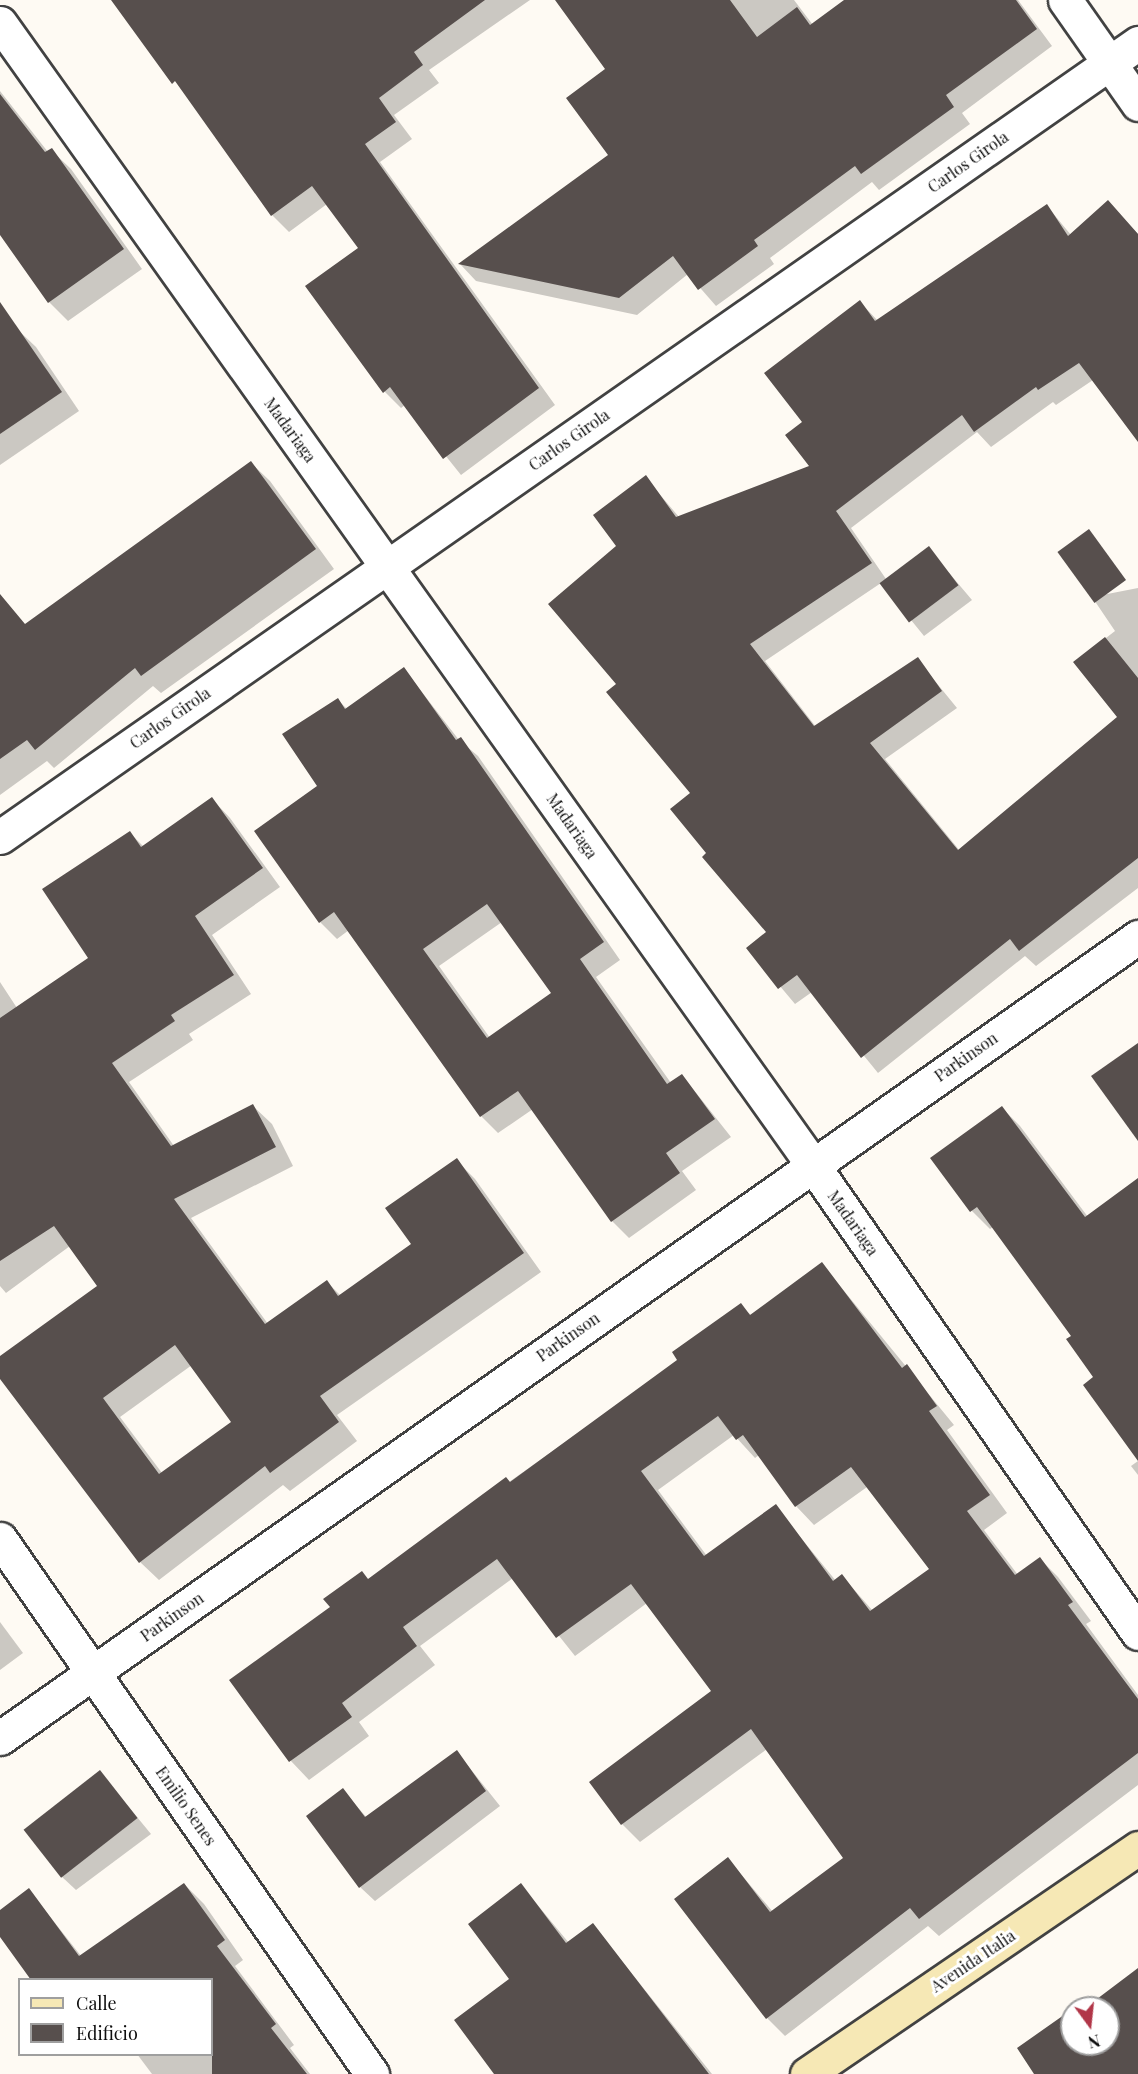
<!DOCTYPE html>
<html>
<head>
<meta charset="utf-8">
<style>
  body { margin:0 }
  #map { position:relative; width:1138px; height:2074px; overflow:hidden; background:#fefaf3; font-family:"Playfair Display",serif }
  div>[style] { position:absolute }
  .shadow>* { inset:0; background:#0003 }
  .building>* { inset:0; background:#574f4d; transform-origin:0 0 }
  .roads { filter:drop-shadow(2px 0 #424242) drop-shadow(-2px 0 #424242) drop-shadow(0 2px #424242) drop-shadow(0 -2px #424242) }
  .street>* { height:33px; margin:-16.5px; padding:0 16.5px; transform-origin:16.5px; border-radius:16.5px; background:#fff }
  .secondary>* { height:33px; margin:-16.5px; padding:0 16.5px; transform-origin:16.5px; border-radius:16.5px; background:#f6e8b5 }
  span { translate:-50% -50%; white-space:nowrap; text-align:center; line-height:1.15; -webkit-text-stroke:6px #fff; paint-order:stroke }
  .street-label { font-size:16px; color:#0f0f0f }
  .legend { position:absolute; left:18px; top:1978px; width:195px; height:78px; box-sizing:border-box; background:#fff; border:2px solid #9f9f9f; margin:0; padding:8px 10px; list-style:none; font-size:18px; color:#0f0f0f }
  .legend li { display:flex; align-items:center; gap:12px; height:30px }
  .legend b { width:30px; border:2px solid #9f9f9f }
  .north { position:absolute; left:1060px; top:1996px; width:60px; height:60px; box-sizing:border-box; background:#fff; border:2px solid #9f9f9f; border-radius:50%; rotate:165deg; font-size:16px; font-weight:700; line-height:24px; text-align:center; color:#0f0f0f }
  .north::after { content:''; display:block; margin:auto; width:21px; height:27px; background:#b13648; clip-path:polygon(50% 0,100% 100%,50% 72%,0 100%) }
</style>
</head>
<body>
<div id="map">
  <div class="shadow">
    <div style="clip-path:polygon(113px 0,530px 0,429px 70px,439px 83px,394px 115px,412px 139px,380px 162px,555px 405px,461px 475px,405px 405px,401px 408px,385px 392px,360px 248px,327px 204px,289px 232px,272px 215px,189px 99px)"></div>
    <div style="clip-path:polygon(557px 0,794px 0,813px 25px,846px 0,1018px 0,1052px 46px,962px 113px,970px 124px,879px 190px,872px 182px,770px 258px,774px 264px,716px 306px,688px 274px,637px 315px,476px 281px,460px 264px,610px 156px,607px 69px)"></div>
    <div style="clip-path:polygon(0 91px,48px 152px,51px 150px,71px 169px,142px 269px,68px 321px,49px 302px,0 233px)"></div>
    <div style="clip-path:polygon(1108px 202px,1138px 234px,1138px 439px,1093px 380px,1056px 405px,1053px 402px,991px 447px,977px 432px,851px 528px,886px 579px,928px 548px,972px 600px,924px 636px,881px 583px,765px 661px,816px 727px,917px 659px,957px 708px,885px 759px,960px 851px,1119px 717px,1075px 662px,1115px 631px,1092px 597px,1138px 588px,1138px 888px,1036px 966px,1025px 956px,878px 1073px,812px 992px,795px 1004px,748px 948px,768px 932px,708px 853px,692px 794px,619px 684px,618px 546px,645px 477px,679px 517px,812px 467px,804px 422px,860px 302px,878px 321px,1047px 206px,1071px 235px)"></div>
    <div style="clip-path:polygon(17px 329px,36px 347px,79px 411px,0 465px,0 340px)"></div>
    <div style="clip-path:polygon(251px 463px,270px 481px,334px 569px,161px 693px,153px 686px,54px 768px,47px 761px,0 795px,0 633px,25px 626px)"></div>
    <div style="clip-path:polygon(evenodd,404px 669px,459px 740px,478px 756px,620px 960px,596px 977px,671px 1083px,682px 1075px,731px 1137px,682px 1171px,696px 1190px,629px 1238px,612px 1221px,533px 1109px,498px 1133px,481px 1116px,349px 930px,337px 939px,320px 922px,319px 787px,337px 699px,347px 709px,404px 669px,502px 922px,553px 993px,490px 1038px,439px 966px,502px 922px)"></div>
    <div style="clip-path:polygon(evenodd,212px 799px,230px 818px,280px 887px,212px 935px,251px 994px,189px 1034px,193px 1040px,129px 1082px,174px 1146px,253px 1106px,272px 1124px,293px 1166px,191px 1218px,268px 1324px,327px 1282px,341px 1296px,413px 1245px,456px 1160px,475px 1179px,541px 1272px,337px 1415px,357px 1441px,290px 1491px,283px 1485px,159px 1580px,140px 1562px,0 1376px,0 1358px,99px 1286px,70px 1246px,6px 1293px,0 1286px,0 982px,17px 1008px,90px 959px,130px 833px,144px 847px,212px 799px,192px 1365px,233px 1422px,162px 1473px,120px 1417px,192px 1365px)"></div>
    <div style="clip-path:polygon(1002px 1108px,1020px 1126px,1088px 1217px,1138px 1223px,1138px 1458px,1073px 1336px,993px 1227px,990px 1229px,972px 1211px,933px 1159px)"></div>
    <div style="clip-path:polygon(evenodd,822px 1264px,954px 1425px,947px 1430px,1007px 1513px,984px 1530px,1018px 1575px,1040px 1559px,1058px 1577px,1091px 1621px,1086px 1624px,1138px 1695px,1138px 1785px,939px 1936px,928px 1926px,785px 2036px,767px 2018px,728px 1859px,773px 1912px,845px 1858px,767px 1749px,640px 1842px,622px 1824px,713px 1692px,647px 1603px,575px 1656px,513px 1578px,420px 1646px,435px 1665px,359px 1722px,369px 1736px,309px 1780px,291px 1761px,231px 1680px,679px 1361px,740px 1305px,752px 1316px,822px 1264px,734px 1435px,755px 1458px,759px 1455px,796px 1506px,814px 1525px,867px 1487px,931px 1569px,873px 1611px,842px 1576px,836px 1581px,775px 1506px,707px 1556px,658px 1490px,734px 1435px)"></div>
    <div style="clip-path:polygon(1138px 1461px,1138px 1475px,1131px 1466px)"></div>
    <div style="clip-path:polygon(0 1622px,23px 1653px,0 1670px)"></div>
    <div style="clip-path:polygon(457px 1752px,500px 1806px,375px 1901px,360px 1887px,343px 1790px,367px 1818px)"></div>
    <div style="clip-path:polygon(100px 1772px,151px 1834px,76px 1890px,61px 1876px)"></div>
    <div style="clip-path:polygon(184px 1884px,204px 1904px,243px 1960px,235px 1966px,294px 2045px,290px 2048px,310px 2074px,152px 2074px,137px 2054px,212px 2054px,212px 1980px,33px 1980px,0 1935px,0 1912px,29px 1890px,81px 1956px)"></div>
    <div style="clip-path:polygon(521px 1885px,569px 1943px,593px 1925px,712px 2074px,494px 2074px,511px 1979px)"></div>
  </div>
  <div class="building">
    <div style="clip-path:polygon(111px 0,485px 0,414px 52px,423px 65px,379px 98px,396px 122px,365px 144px,539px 388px,443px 459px,390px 387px,383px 393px,305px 286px,358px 248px,312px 186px,271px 216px,175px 81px,172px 84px)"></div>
    <div style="clip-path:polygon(555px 0,730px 0,757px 37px,797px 7px,810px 25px,844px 0,1016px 0,1037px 29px,946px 95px,954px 107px,861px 174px,855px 166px,754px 240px,758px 246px,698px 290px,673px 256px,619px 298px,458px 264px,608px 155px,566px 98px,605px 69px)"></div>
    <div style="clip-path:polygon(0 94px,45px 152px,52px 148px,124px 249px,48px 303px,0 235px)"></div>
    <div style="clip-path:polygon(1108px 200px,1138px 234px,1138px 442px,1079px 363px,1038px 390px,1036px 387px,974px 432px,962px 415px,836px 511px,872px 563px,750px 644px,814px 726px,918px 657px,942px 691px,870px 743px,958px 850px,1117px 717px,1073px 662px,1105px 637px,1138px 678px,1138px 858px,1019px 951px,1010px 939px,861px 1058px,797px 975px,778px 989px,746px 948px,766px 932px,702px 857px,706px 853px,670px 809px,690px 793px,606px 692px,616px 684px,548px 604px,616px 546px,593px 515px,646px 475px,676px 517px,809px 466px,785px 435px,802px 422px,764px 373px,860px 300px,875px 321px,1047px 204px,1068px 236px)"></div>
    <div style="clip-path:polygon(0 302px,62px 392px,0 434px)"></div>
    <div style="clip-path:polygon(251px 461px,316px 549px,141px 676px,135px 668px,35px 750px,27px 740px,0 759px,0 594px,25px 624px)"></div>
    <div style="left:1089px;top:529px;width:63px;height:39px;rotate:54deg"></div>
    <div style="left:929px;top:546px;width:49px;height:62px;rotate:53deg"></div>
    <div style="clip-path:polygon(evenodd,404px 667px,456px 740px,461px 737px,604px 942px,580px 959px,667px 1084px,682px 1074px,715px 1119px,666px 1153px,680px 1173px,611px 1222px,518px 1091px,480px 1117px,334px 912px,319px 923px,254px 831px,317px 786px,282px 734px,338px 698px,345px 709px,404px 667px,487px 904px,551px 993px,487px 1038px,423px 949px,487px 904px)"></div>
    <div style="clip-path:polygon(evenodd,212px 797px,263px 868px,195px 916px,234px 975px,171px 1015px,175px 1021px,112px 1063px,171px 1146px,253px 1104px,276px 1147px,174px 1199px,265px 1324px,327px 1280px,338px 1296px,411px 1244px,385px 1208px,457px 1158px,524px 1253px,320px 1396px,339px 1422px,270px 1473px,265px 1466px,139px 1563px,0 1379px,0 1356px,97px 1286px,54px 1226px,0 1261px,0 1018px,88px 958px,42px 889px,130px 831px,141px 847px,212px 797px,175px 1345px,231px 1422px,159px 1474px,103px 1398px,175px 1345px)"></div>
    <div style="clip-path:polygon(1138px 1043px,1138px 1141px,1091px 1076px)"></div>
    <div style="clip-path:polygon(1002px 1106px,1085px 1217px,1138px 1178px,1138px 1461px,1083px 1385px,1093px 1377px,1066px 1339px,1071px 1336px,977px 1207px,970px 1212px,930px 1158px)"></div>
    <div style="clip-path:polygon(evenodd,822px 1262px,902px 1368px,907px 1364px,937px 1406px,929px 1411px,990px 1495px,967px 1511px,1015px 1575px,1040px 1557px,1073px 1602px,1068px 1605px,1138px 1699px,1138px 1753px,919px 1919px,910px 1908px,766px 2019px,674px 1899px,728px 1857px,770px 1912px,843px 1858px,751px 1729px,621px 1825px,589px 1782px,711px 1691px,631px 1584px,556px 1638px,497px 1559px,403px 1627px,417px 1646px,342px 1703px,352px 1717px,289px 1762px,229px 1680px,330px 1607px,323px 1599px,362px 1571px,368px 1579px,506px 1477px,510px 1482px,677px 1360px,672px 1352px,741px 1303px,750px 1315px,822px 1262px,718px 1416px,736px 1440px,743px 1435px,795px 1507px,851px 1467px,929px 1569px,870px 1611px,842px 1574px,833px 1581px,776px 1504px,704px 1556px,641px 1471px,718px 1416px)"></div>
    <div style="clip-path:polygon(457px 1750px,486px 1791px,359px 1888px,306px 1816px,343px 1788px,365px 1817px)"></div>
    <div style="left:100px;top:1770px;width:61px;height:97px;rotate:52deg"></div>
    <div style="clip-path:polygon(184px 1883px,225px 1940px,217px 1946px,276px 2024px,271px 2028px,307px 2074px,212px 2074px,212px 1980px,31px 1980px,0 1937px,0 1910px,29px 1888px,79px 1956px)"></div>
    <div style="clip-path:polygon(521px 1883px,566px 1943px,593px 1923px,709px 2074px,494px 2074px,454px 2020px,509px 1979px,468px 1924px)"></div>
    <div style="clip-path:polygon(1138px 1968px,1138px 2074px,1034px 2074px,1017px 2048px,1071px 2010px,1072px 2044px,1108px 2044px,1108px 2008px,1085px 2008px)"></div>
  </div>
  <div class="roads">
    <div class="street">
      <div style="left:1065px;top:0;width:127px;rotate:54.9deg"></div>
      <div style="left:0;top:23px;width:1400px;rotate:54.56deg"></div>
      <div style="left:812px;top:1164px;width:571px;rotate:55.2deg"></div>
      <div style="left:0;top:837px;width:1388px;rotate:-34.9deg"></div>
      <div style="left:0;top:1539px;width:652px;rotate:55.19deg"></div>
      <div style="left:0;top:1738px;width:1392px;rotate:-35.14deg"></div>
    </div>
    <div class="secondary">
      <div style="left:807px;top:2074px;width:401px;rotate:-34.3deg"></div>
    </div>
  </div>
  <div class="street-label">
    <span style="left:968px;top:162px;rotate:-35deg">Carlos Girola</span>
    <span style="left:290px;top:430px;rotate:54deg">Madariaga</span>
    <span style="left:569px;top:440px;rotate:-35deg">Carlos Girola</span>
    <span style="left:170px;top:718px;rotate:-35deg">Carlos Girola</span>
    <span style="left:572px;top:826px;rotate:55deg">Madariaga</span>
    <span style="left:966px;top:1057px;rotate:-35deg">Parkinson</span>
    <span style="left:853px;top:1223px;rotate:55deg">Madariaga</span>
    <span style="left:568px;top:1337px;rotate:-35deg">Parkinson</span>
    <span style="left:172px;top:1617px;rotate:-35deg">Parkinson</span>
    <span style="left:186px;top:1806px;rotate:55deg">Emilio Senes</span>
    <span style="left:973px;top:1961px;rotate:-34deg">Avenida Italia</span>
  </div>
  <ul class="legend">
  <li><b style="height:8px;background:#f6e8b5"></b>Calle</li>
  <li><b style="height:16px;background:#574f4d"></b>Edificio</li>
  </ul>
  <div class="north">N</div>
</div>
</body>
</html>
